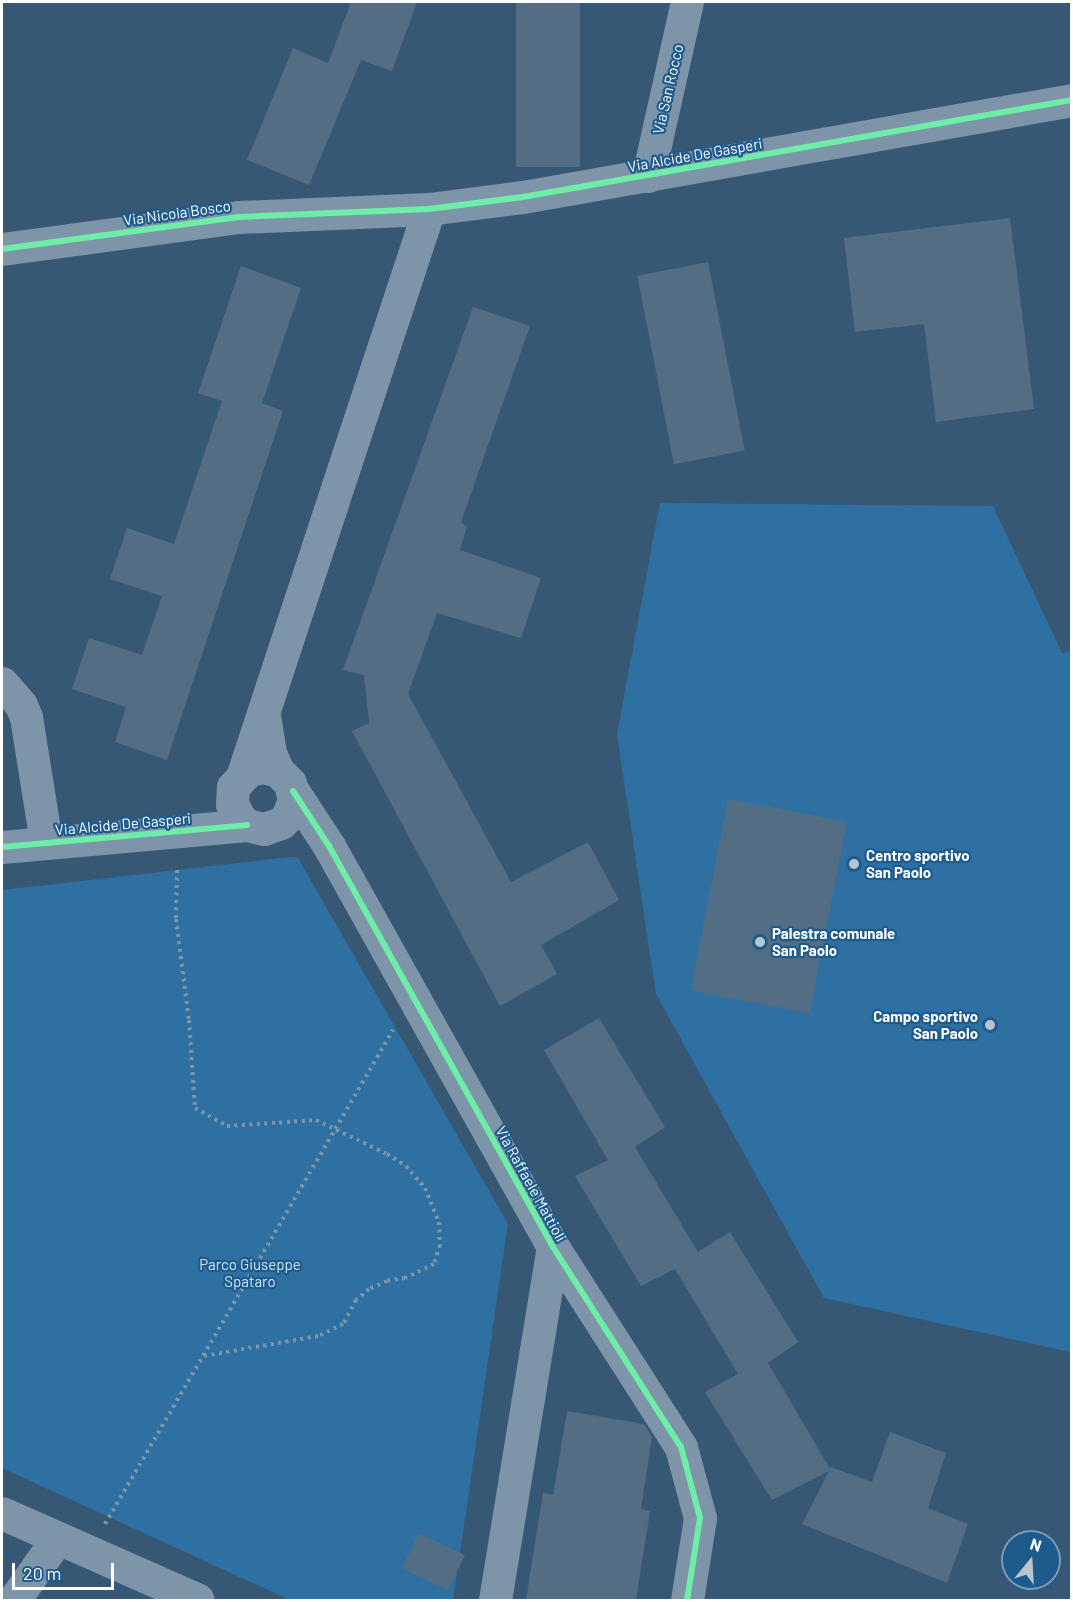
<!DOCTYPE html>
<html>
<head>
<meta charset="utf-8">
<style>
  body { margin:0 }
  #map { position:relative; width:1073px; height:1602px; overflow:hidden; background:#375874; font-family:Barlow,sans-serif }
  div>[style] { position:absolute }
  .green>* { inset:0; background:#2f70a2 }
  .building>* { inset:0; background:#536e84; transform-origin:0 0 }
  .path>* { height:4px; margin-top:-2px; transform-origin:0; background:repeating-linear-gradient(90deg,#7e94a8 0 3px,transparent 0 7.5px) }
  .street>* { height:33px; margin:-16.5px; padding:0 16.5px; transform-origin:16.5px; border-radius:16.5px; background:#7e94a8 }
  .cycleway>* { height:6px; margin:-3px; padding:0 3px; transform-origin:3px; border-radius:3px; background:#6deda7 }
  .dots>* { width:16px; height:16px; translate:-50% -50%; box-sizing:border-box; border:3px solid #1e5b8d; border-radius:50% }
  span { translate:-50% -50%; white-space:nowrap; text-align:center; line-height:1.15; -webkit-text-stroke:4.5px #1e5b8d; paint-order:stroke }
  .street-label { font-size:15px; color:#fff }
  .poi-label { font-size:15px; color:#fff; font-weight:700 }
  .left { translate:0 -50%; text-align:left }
  .right { translate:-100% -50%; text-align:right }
  .park-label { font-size:15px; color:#d1e8f9 }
  .frame { position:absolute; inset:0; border:3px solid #fff; pointer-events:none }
  .north { position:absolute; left:1001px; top:1530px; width:60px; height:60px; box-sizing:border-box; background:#1e5b8d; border:2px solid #789dbb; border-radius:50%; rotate:18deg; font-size:16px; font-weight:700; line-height:24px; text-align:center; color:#fff }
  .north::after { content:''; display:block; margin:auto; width:21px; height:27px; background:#b9c5ce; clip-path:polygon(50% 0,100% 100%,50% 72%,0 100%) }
  .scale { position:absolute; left:12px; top:1563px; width:102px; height:27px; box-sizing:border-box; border:3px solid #fff; border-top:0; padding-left:8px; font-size:18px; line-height:21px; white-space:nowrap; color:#fff; -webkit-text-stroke:4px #1e5b8d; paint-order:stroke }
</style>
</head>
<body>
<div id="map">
  <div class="green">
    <div style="clip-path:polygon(660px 503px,993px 506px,1062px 653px,1071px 652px,1071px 1352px,824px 1298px,656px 994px,617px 734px)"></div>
    <div style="clip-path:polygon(291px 857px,298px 858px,508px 1224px,453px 1600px,290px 1600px,2px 1468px,2px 890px)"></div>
  </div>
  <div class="building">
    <div style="clip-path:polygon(351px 2px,417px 2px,392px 71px,361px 60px,309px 185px,247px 160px,293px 48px,328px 63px)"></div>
    <div style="left:516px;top:2px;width:64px;height:165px"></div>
    <div style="clip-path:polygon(1010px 218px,1034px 409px,936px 422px,924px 324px,855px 332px,844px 238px)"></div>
    <div style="left:708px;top:262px;width:192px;height:72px;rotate:79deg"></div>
    <div style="clip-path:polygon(241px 266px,301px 288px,262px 403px,283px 411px,167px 760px,115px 742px,126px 707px,72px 689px,89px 638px,142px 655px,162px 596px,110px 579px,127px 528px,174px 544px,222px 401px,198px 393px)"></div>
    <div style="clip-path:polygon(473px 307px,530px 326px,461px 522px,467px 527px,460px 550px,541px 578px,521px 638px,437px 613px,408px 694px,511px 882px,588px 842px,619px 900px,541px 945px,557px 974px,500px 1006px,352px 731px,369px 723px,364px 675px,343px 670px)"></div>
    <div style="left:728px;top:799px;width:121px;height:195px;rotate:11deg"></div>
    <div style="clip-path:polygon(599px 1018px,665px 1127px,635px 1147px,698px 1252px,730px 1232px,798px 1342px,768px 1363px,830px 1469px,831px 1467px,872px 1482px,890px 1432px,946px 1453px,928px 1508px,968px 1524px,947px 1583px,802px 1524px,829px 1471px,772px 1500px,705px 1392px,738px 1374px,675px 1269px,641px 1286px,575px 1176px,608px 1160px,544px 1050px)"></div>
    <div style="clip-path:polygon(567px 1411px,644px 1424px,652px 1437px,641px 1509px,650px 1511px,636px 1600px,526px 1600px,543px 1493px,553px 1495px)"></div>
    <div style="left:419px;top:1533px;width:51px;height:39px;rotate:26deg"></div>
  </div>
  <div class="path">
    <div style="left:177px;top:870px;width:49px;rotate:91.2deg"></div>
    <div style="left:176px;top:919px;width:102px;rotate:82.7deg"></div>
    <div style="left:189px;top:1020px;width:88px;rotate:86.1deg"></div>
    <div style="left:195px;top:1108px;width:37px;rotate:29deg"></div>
    <div style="left:227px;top:1126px;width:89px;rotate:-3.9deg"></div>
    <div style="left:316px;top:1120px;width:79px;rotate:25.6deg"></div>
    <div style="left:387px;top:1154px;width:22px;rotate:32deg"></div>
    <div style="left:406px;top:1166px;width:29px;rotate:49deg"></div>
    <div style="left:425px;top:1188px;width:37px;rotate:68deg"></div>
    <div style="left:439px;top:1222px;width:23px;rotate:88deg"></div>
    <div style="left:440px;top:1245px;width:20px;rotate:108deg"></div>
    <div style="left:434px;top:1264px;width:32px;rotate:154deg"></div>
    <div style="left:405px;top:1278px;width:18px;rotate:171deg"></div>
    <div style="left:387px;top:1281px;width:20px;rotate:156deg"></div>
    <div style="left:369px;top:1289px;width:17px;rotate:140deg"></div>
    <div style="left:356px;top:1300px;width:27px;rotate:118deg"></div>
    <div style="left:343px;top:1324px;width:28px;rotate:154deg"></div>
    <div style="left:318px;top:1336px;width:117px;rotate:170.1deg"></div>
    <div style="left:105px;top:1524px;width:572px;rotate:-59.76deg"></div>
  </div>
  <div class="street">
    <div style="left:648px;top:176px;width:178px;rotate:-77.4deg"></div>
    <div style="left:2px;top:249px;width:239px;rotate:-7.7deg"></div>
    <div style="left:239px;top:217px;width:190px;rotate:-2.4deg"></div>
    <div style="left:429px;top:209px;width:95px;rotate:-7.3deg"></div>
    <div style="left:523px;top:197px;width:558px;rotate:-10.02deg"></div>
    <div style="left:2px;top:683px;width:29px;rotate:49deg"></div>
    <div style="left:21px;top:705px;width:13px;rotate:67deg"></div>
    <div style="left:26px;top:717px;width:127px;rotate:80.9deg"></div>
    <div style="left:264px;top:715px;width:38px;rotate:81deg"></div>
    <div style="left:270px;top:753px;width:20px;rotate:66deg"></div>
    <div style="left:278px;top:771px;width:17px;rotate:45deg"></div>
    <div style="left:290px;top:783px;width:17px;rotate:77deg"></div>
    <div style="left:294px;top:800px;width:18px;rotate:112deg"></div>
    <div style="left:287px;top:817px;width:8px;rotate:135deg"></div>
    <div style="left:281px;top:823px;width:18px;rotate:161deg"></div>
    <div style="left:264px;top:829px;width:17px;rotate:-167deg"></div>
    <div style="left:247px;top:825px;width:9px;rotate:-139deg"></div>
    <div style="left:240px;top:819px;width:17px;rotate:-118deg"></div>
    <div style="left:232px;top:804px;width:17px;rotate:-87deg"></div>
    <div style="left:233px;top:787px;width:23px;rotate:-47deg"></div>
    <div style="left:249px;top:770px;width:14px;rotate:-12deg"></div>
    <div style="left:263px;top:767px;width:16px;rotate:15deg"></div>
    <div style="left:243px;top:774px;width:595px;rotate:-71.78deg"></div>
    <div style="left:293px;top:791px;width:66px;rotate:56.8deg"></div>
    <div style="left:329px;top:846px;width:459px;rotate:60.8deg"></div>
    <div style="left:553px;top:1247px;width:237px;rotate:57.4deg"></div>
    <div style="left:681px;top:1447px;width:73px;rotate:75deg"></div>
    <div style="left:700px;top:1518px;width:83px;rotate:99deg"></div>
    <div style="left:2px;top:847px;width:246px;rotate:-5.1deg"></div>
    <div style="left:2px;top:1513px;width:214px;rotate:23.9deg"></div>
    <div style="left:14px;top:1600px;width:75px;rotate:-54.8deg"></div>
    <div style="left:495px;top:1600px;width:358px;rotate:-80.7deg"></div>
  </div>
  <div class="cycleway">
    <div style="left:2px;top:249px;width:239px;rotate:-7.7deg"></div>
    <div style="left:239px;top:217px;width:190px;rotate:-2.4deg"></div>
    <div style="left:429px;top:209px;width:95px;rotate:-7.3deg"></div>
    <div style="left:523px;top:197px;width:558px;rotate:-10.02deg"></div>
    <div style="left:293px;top:791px;width:66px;rotate:56.8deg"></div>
    <div style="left:329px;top:846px;width:459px;rotate:60.8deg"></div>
    <div style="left:553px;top:1247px;width:237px;rotate:57.4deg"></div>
    <div style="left:681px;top:1447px;width:73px;rotate:75deg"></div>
    <div style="left:700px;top:1518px;width:83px;rotate:99deg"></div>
    <div style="left:2px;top:847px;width:246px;rotate:-5.1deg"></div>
  </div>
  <div class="dots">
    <div style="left:854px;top:864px;background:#b9c5ce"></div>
    <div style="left:760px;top:942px;background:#b9c5ce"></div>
    <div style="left:990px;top:1025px;background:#b9c5ce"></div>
  </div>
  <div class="street-label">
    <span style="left:668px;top:89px;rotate:-77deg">Via San Rocco</span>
    <span style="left:695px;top:155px;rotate:-10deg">Via Alcide De Gasperi</span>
    <span style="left:177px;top:213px;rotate:-8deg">Via Nicola Bosco</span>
    <span style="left:123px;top:824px;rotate:-5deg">Via Alcide De Gasperi</span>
    <span style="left:531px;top:1184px;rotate:61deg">Via Raffaele Mattioli</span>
  </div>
  <div class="poi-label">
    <span class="left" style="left:866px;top:864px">Centro sportivo<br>San Paolo</span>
    <span class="left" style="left:772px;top:942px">Palestra comunale<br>San Paolo</span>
    <span class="right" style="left:978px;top:1025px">Campo sportivo<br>San Paolo</span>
  </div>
  <div class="park-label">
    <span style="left:250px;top:1273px">Parco Giuseppe<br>Spataro</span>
  </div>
  <div class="frame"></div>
  <div class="north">N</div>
  <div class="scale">20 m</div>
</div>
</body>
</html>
